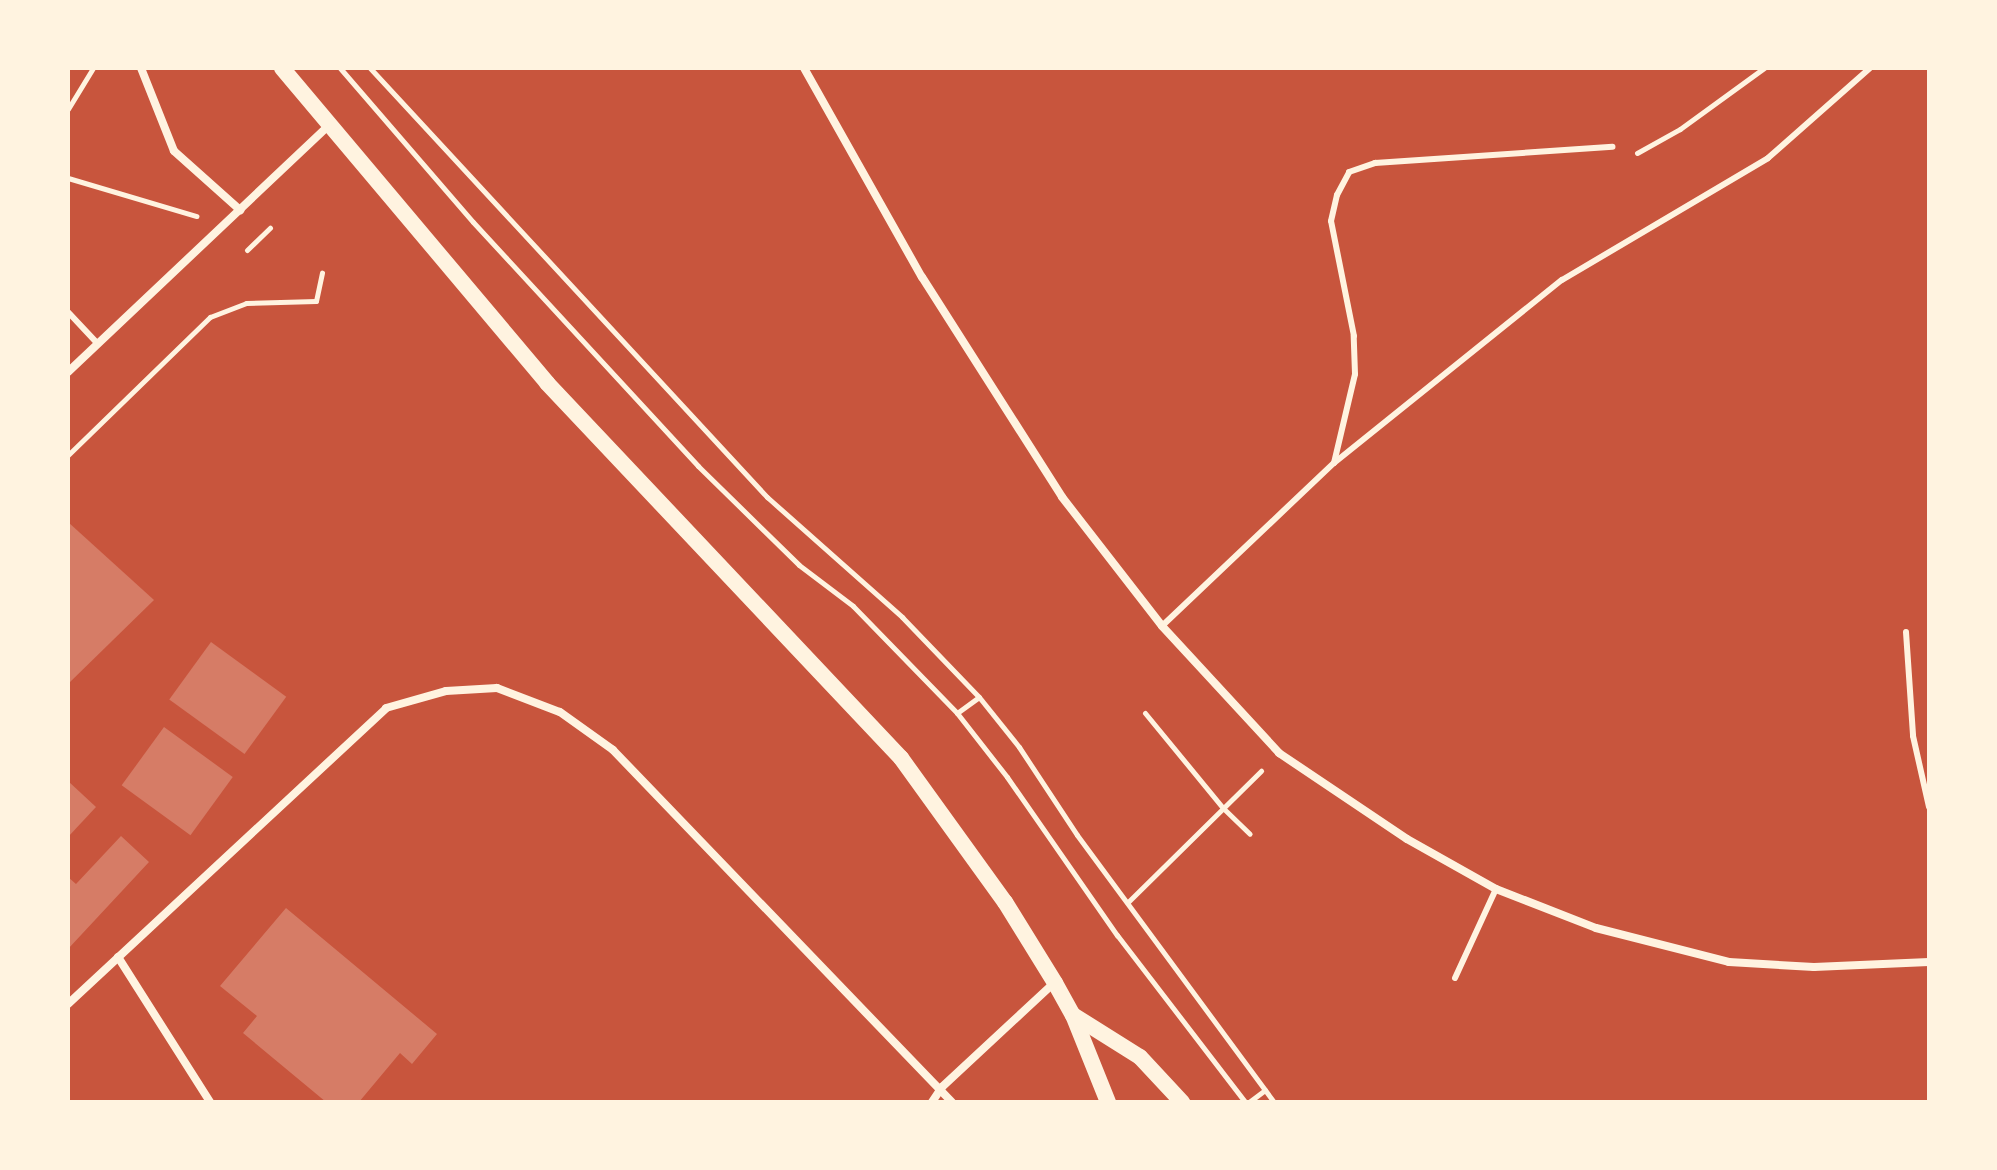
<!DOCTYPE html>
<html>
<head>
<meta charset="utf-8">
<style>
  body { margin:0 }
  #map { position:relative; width:1997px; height:1170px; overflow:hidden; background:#c8553d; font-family:"Alegreya Sans",sans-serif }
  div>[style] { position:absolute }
  .building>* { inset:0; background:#d67c66; transform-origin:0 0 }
  .path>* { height:5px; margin:-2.5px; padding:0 2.5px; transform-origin:2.5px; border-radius:2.5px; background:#fff3e0 }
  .service>* { height:6px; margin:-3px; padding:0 3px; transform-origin:3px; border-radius:3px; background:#fff3e0 }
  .minor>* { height:8px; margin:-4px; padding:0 4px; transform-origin:4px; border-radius:4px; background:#fff3e0 }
  .secondary>* { height:16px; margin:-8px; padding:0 8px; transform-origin:8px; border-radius:8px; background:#fff3e0 }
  span { translate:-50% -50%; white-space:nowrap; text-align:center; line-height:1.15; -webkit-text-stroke:7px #fff3e0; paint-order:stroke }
  .frame { position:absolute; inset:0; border:70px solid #fff3e0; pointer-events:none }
</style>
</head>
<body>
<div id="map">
  <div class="building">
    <div style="clip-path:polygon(68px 522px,154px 600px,68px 684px)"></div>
    <div style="left:211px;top:642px;width:93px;height:71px;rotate:36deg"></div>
    <div style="left:164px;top:727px;width:85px;height:72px;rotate:36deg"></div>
    <div style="clip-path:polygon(68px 781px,96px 807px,68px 837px)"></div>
    <div style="clip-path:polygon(121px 836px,149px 862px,68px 949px,68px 877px,76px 884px)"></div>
    <div style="clip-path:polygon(286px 908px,437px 1034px,412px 1064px,400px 1053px,359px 1102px,326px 1102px,243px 1033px,257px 1016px,220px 986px)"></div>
  </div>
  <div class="path">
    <div style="left:340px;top:68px;width:203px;rotate:49.2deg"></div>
    <div style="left:473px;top:222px;width:332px;rotate:47.3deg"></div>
    <div style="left:698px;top:466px;width:141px;rotate:44.4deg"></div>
    <div style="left:799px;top:565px;width:68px;rotate:37.2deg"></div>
    <div style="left:853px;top:606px;width:149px;rotate:45.8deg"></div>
    <div style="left:957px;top:713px;width:81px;rotate:52deg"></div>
    <div style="left:1007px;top:777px;width:193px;rotate:55.2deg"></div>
    <div style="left:1117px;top:935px;width:210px;rotate:52.5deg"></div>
    <div style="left:370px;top:68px;width:585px;rotate:47.22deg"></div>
    <div style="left:767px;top:497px;width:181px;rotate:41.6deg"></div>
    <div style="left:902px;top:617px;width:111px;rotate:46.1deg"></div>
    <div style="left:979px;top:697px;width:64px;rotate:51.3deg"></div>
    <div style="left:1019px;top:747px;width:105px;rotate:56.6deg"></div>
    <div style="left:1077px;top:835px;width:332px;rotate:53.6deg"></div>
    <div style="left:68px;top:109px;width:48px;rotate:-58.6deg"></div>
    <div style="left:1637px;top:153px;width:49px;rotate:-29.2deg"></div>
    <div style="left:1680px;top:129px;width:104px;rotate:-36deg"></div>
    <div style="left:68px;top:178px;width:134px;rotate:16.5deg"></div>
    <div style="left:247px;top:250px;width:32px;rotate:-44deg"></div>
    <div style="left:68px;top:455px;width:198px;rotate:-44.2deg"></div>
    <div style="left:210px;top:317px;width:39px;rotate:-21deg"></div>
    <div style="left:246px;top:303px;width:70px;rotate:-1.6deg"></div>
    <div style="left:316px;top:301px;width:29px;rotate:-78deg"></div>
    <div style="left:957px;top:713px;width:27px;rotate:-36deg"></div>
    <div style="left:1145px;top:713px;width:123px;rotate:50.6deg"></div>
    <div style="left:1223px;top:808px;width:37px;rotate:44deg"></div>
    <div style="left:1128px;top:902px;width:187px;rotate:-44.6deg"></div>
    <div style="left:1249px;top:1102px;width:20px;rotate:-37deg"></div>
  </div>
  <div class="service">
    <div style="left:68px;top:312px;width:44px;rotate:46.8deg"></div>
    <div style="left:1334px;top:463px;width:91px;rotate:-76.7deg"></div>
    <div style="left:1355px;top:374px;width:38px;rotate:-92deg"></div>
    <div style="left:1354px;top:336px;width:117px;rotate:-101.3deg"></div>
    <div style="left:1331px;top:221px;width:27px;rotate:-77deg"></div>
    <div style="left:1337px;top:195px;width:26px;rotate:-62deg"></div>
    <div style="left:1349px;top:172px;width:28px;rotate:-19deg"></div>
    <div style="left:1375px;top:163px;width:238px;rotate:-3.9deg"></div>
    <div style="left:1162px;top:626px;width:237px;rotate:-43.5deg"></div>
    <div style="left:1334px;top:463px;width:292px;rotate:-38.8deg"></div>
    <div style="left:1562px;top:280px;width:239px;rotate:-30.6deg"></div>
    <div style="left:1768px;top:158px;width:136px;rotate:-41.4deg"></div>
    <div style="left:1906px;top:632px;width:104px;rotate:86.1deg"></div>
    <div style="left:1913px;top:736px;width:73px;rotate:77.3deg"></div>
    <div style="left:1455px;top:978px;width:98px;rotate:-65.3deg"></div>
  </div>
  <div class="minor">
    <div style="left:141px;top:68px;width:89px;rotate:68.3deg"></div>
    <div style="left:174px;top:151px;width:89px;rotate:41.8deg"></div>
    <div style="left:804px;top:68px;width:240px;rotate:60.6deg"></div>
    <div style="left:922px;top:277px;width:261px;rotate:57.5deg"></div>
    <div style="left:1062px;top:497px;width:163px;rotate:52.2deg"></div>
    <div style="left:1162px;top:626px;width:173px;rotate:47.3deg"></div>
    <div style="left:1279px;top:753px;width:154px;rotate:33.9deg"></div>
    <div style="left:1407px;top:839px;width:102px;rotate:29.3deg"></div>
    <div style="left:1496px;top:889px;width:107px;rotate:21.3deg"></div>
    <div style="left:1596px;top:928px;width:137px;rotate:14.3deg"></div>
    <div style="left:1729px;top:962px;width:85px;rotate:3.4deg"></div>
    <div style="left:1814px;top:967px;width:115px;rotate:-2.5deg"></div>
    <div style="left:68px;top:372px;width:359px;rotate:-43.4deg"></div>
    <div style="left:118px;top:957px;width:172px;rotate:57.6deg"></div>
    <div style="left:68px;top:1004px;width:434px;rotate:-42.9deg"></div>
    <div style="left:386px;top:708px;width:62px;rotate:-15.8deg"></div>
    <div style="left:446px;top:691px;width:51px;rotate:-3.4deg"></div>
    <div style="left:497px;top:688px;width:67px;rotate:20.9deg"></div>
    <div style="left:560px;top:712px;width:65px;rotate:35.6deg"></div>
    <div style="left:613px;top:750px;width:489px;rotate:46.1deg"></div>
    <div style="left:932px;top:1102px;width:18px;rotate:-56deg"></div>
    <div style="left:942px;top:1087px;width:153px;rotate:-42.9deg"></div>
  </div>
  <div class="secondary">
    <div style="left:282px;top:68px;width:412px;rotate:49.9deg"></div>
    <div style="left:547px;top:383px;width:516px;rotate:46.65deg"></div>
    <div style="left:901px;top:758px;width:178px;rotate:54.2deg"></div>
    <div style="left:1005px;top:902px;width:95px;rotate:58.3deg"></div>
    <div style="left:1055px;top:983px;width:37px;rotate:61deg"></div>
    <div style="left:1073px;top:1015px;width:94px;rotate:68.1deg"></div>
    <div style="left:1073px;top:1015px;width:79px;rotate:32.1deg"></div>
    <div style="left:1140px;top:1057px;width:62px;rotate:47deg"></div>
  </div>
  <div class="frame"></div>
</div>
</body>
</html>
